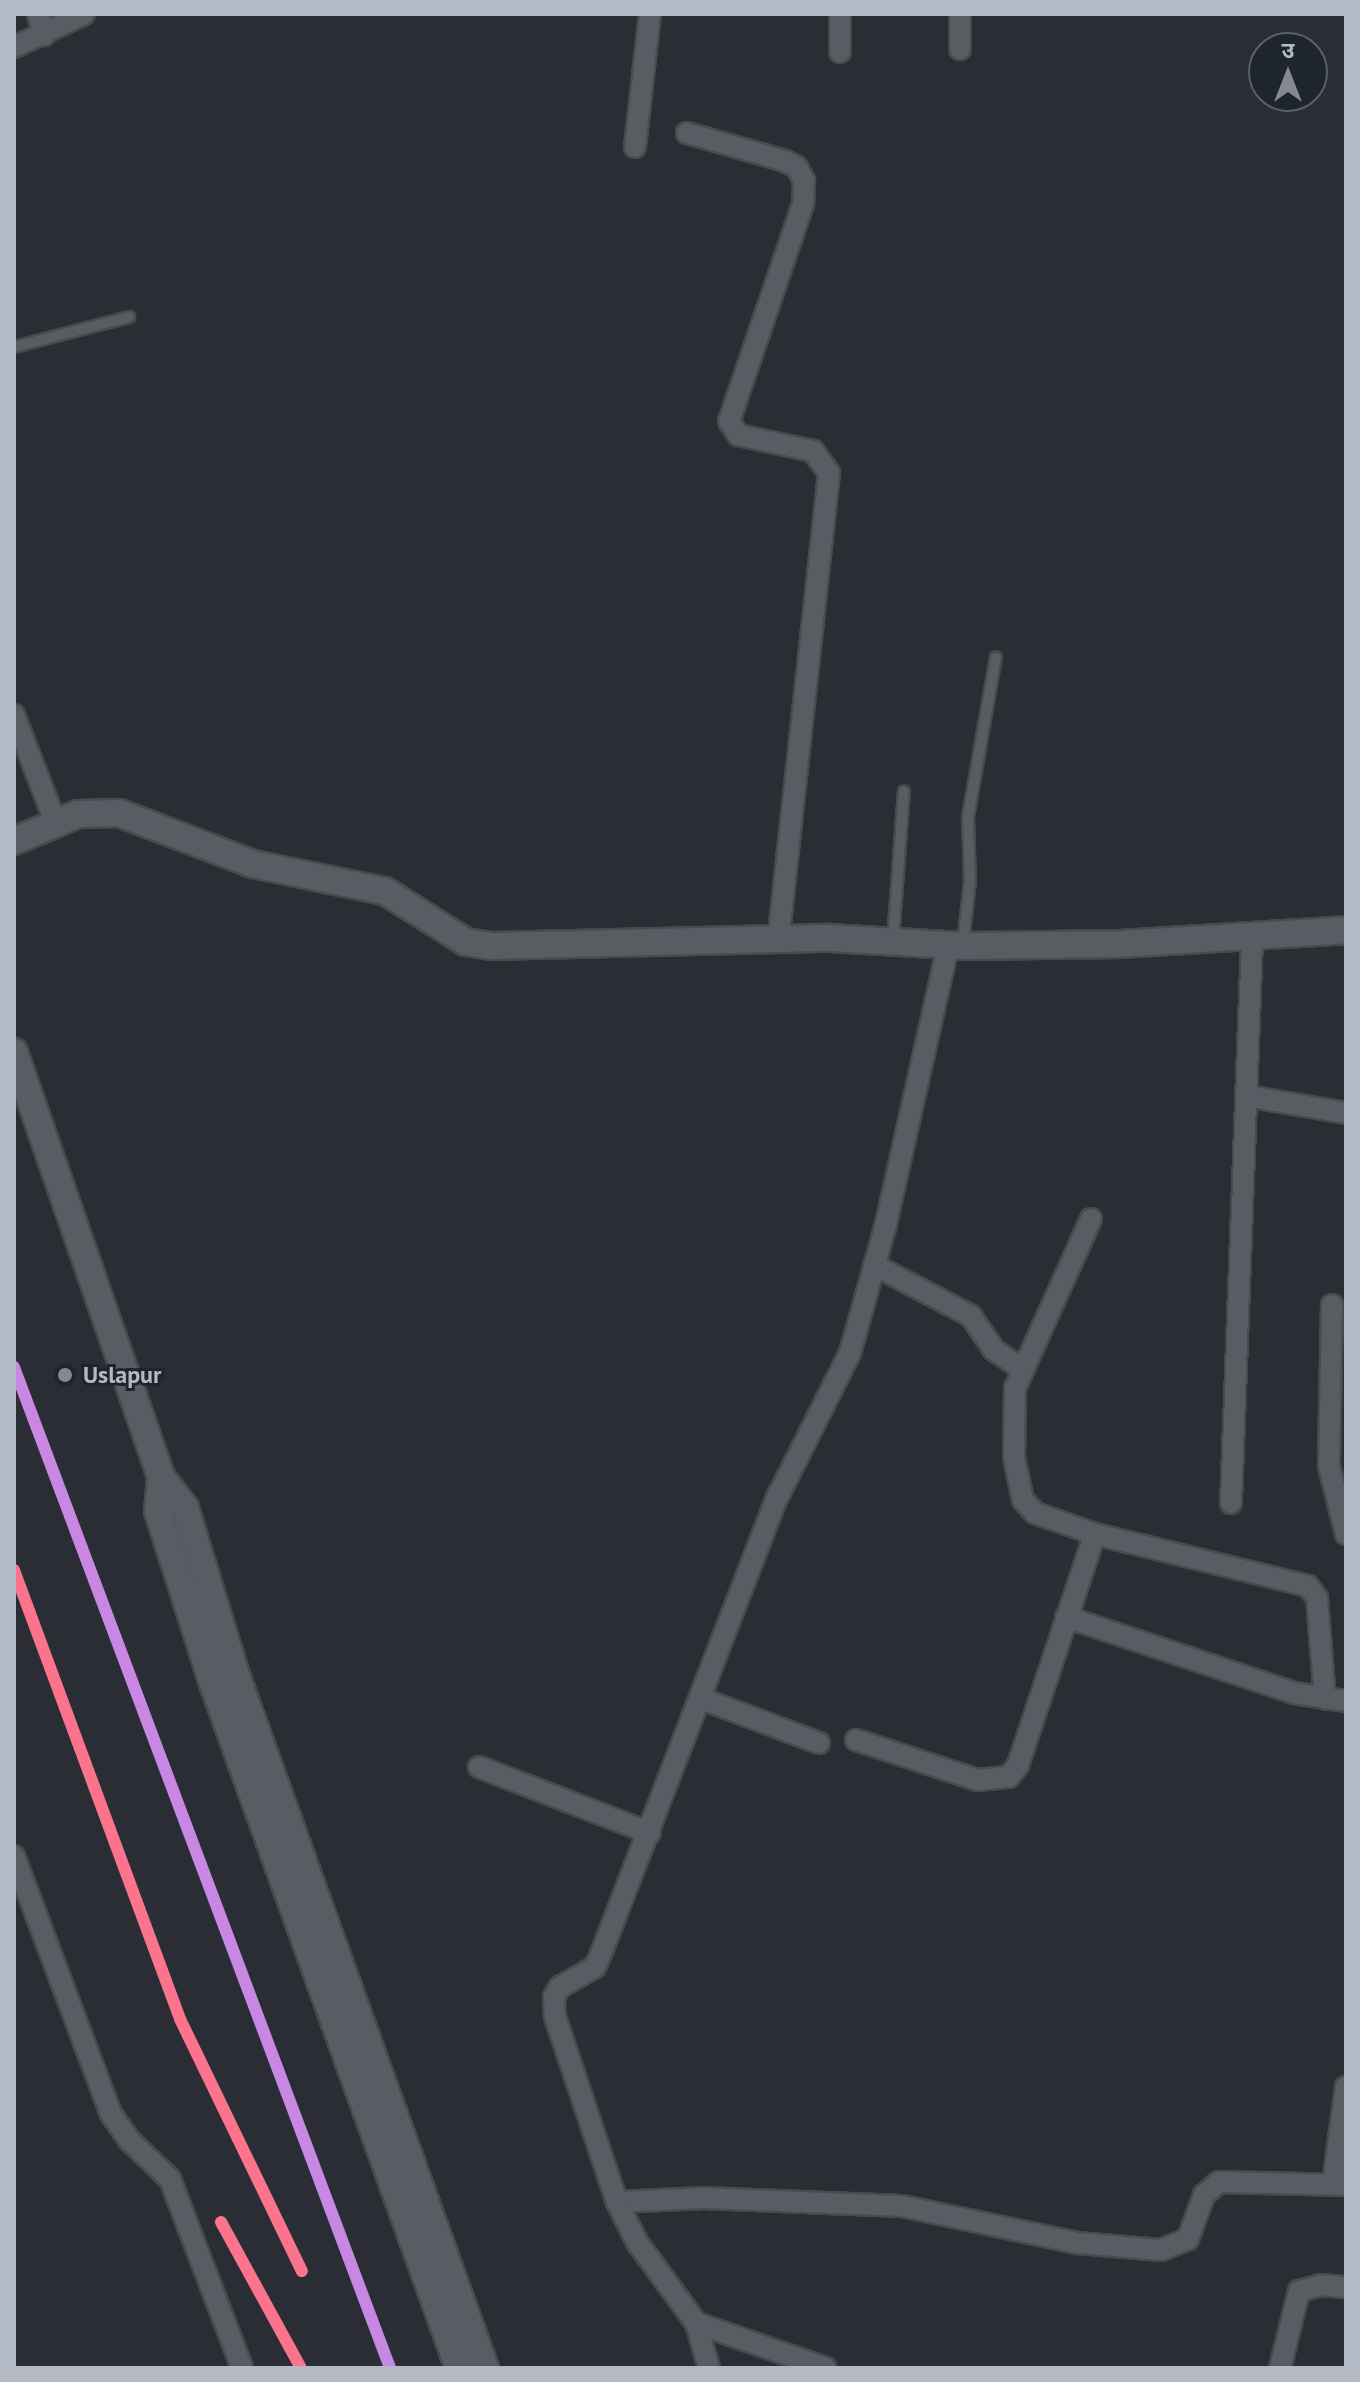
<!DOCTYPE html>
<html>
<head>
<meta charset="utf-8">
<style>
  body { margin:0 }
  #map { position:relative; width:1360px; height:2382px; overflow:hidden; background:#2a2e34; font-family:"PT Sans","Noto Sans Devanagari",sans-serif }
  div>[style] { position:absolute }
  .roads { filter:drop-shadow(2px 0 #484a4f) drop-shadow(-2px 0 #484a4f) drop-shadow(0 2px #484a4f) drop-shadow(0 -2px #484a4f) }
  .service>* { height:10px; margin:-5px; padding:0 5px; transform-origin:5px; border-radius:5px; background:#595c63 }
  .minor>* { height:20px; margin:-10px; padding:0 10px; transform-origin:10px; border-radius:10px; background:#595c63 }
  .tertiary>* { height:26px; margin:-13px; padding:0 13px; transform-origin:13px; border-radius:13px; background:#595c63 }
  .rail-1>* { height:12px; margin:-6px; padding:0 6px; transform-origin:6px; border-radius:6px; background:#c787e3 }
  .rail-2>* { height:12px; margin:-6px; padding:0 6px; transform-origin:6px; border-radius:6px; background:#fc738d }
  .dots>* { width:22px; height:22px; translate:-50% -50%; box-sizing:border-box; border:4px solid #1e252e; border-radius:50% }
  span { translate:-50% -50%; white-space:nowrap; text-align:center; line-height:1.15; -webkit-text-stroke:6px #1e252e; paint-order:stroke }
  .poi-label { font-size:24px; color:#b4bac5; font-weight:700 }
  .left { translate:0 -50%; text-align:left }
  .frame { position:absolute; inset:0; border:16px solid #b4bac5; pointer-events:none }
  .north { position:absolute; left:1248px; top:32px; width:80px; height:80px; box-sizing:border-box; background:#1e252e; border:2px solid #5a616a; border-radius:50%; rotate:0deg; font-size:22px; font-weight:700; line-height:32px; text-align:center; color:#b4bac5 }
  .north::after { content:''; display:block; margin:auto; width:28px; height:36px; background:#848992; clip-path:polygon(50% 0,100% 100%,50% 72%,0 100%) }
</style>
</head>
<body>
<div id="map">
  <div class="roads">
    <div class="service">
      <div style="left:14px;top:347px;width:119px;rotate:-14.6deg"></div>
      <div style="left:893px;top:940px;width:149px;rotate:-85.8deg"></div>
      <div style="left:963px;top:944px;width:63px;rotate:-83.7deg"></div>
      <div style="left:970px;top:881px;width:64px;rotate:-91.8deg"></div>
      <div style="left:968px;top:817px;width:162px;rotate:-80.1deg"></div>
    </div>
    <div class="minor">
      <div style="left:38px;top:14px;width:22px;rotate:74deg"></div>
      <div style="left:960px;top:14px;width:35px;rotate:90deg"></div>
      <div style="left:14px;top:47px;width:77px;rotate:-25.2deg"></div>
      <div style="left:840px;top:52px;width:38px;rotate:-90deg"></div>
      <div style="left:687px;top:133px;width:102px;rotate:15.9deg"></div>
      <div style="left:785px;top:161px;width:13px;rotate:27deg"></div>
      <div style="left:797px;top:167px;width:16px;rotate:63deg"></div>
      <div style="left:804px;top:181px;width:23px;rotate:92deg"></div>
      <div style="left:803px;top:204px;width:229px;rotate:108.8deg"></div>
      <div style="left:729px;top:421px;width:17px;rotate:57deg"></div>
      <div style="left:738px;top:435px;width:77px;rotate:12deg"></div>
      <div style="left:813px;top:451px;width:27px;rotate:54deg"></div>
      <div style="left:829px;top:473px;width:469px;rotate:96.2deg"></div>
      <div style="left:635px;top:147px;width:134px;rotate:-83.6deg"></div>
      <div style="left:14px;top:715px;width:117px;rotate:68.9deg"></div>
      <div style="left:1247px;top:1096px;width:100px;rotate:9.7deg"></div>
      <div style="left:1091px;top:1219px;width:185px;rotate:114.2deg"></div>
      <div style="left:1015px;top:1388px;width:69px;rotate:90.8deg"></div>
      <div style="left:1014px;top:1457px;width:44px;rotate:78.2deg"></div>
      <div style="left:1023px;top:1500px;width:18px;rotate:47deg"></div>
      <div style="left:1035px;top:1513px;width:64px;rotate:19.3deg"></div>
      <div style="left:1095px;top:1534px;width:219px;rotate:13.7deg"></div>
      <div style="left:1308px;top:1586px;width:15px;rotate:53deg"></div>
      <div style="left:1317px;top:1598px;width:101px;rotate:85.5deg"></div>
      <div style="left:874px;top:1265px;width:110px;rotate:27.7deg"></div>
      <div style="left:971px;top:1316px;width:41px;rotate:55.9deg"></div>
      <div style="left:994px;top:1350px;width:34px;rotate:34deg"></div>
      <div style="left:1332px;top:1305px;width:161px;rotate:91.1deg"></div>
      <div style="left:1329px;top:1466px;width:70px;rotate:76deg"></div>
      <div style="left:1231px;top:1503px;width:563px;rotate:-87.86deg"></div>
      <div style="left:1066px;top:1617px;width:240px;rotate:18.4deg"></div>
      <div style="left:1294px;top:1693px;width:53px;rotate:8.7deg"></div>
      <div style="left:702px;top:1699px;width:125px;rotate:20.6deg"></div>
      <div style="left:856px;top:1740px;width:128px;rotate:18.2deg"></div>
      <div style="left:978px;top:1780px;width:31px;rotate:-6deg"></div>
      <div style="left:1009px;top:1777px;width:15px;rotate:-53deg"></div>
      <div style="left:1018px;top:1765px;width:243px;rotate:-71.6deg"></div>
      <div style="left:479px;top:1767px;width:183px;rotate:21.1deg"></div>
      <div style="left:14px;top:1856px;width:276px;rotate:69.4deg"></div>
      <div style="left:111px;top:2114px;width:32px;rotate:55deg"></div>
      <div style="left:129px;top:2140px;width:57px;rotate:43.6deg"></div>
      <div style="left:170px;top:2179px;width:202px;rotate:69.1deg"></div>
      <div style="left:1333px;top:2184px;width:98px;rotate:-82.4deg"></div>
      <div style="left:617px;top:2202px;width:87px;rotate:-2.6deg"></div>
      <div style="left:704px;top:2198px;width:198px;rotate:2.3deg"></div>
      <div style="left:902px;top:2206px;width:180px;rotate:11.9deg"></div>
      <div style="left:1078px;top:2243px;width:83px;rotate:4.8deg"></div>
      <div style="left:1161px;top:2250px;width:29px;rotate:-22deg"></div>
      <div style="left:1188px;top:2239px;width:47px;rotate:-70deg"></div>
      <div style="left:1204px;top:2195px;width:20px;rotate:-41deg"></div>
      <div style="left:1219px;top:2182px;width:127px;rotate:1.4deg"></div>
      <div style="left:696px;top:2323px;width:137px;rotate:19.2deg"></div>
      <div style="left:709px;top:2368px;width:47px;rotate:-106.1deg"></div>
      <div style="left:696px;top:2323px;width:100px;rotate:-126.1deg"></div>
      <div style="left:637px;top:2242px;width:45px;rotate:-116.6deg"></div>
      <div style="left:617px;top:2202px;width:195px;rotate:-108.5deg"></div>
      <div style="left:555px;top:2017px;width:20px;rotate:-93deg"></div>
      <div style="left:554px;top:1997px;width:12px;rotate:-59deg"></div>
      <div style="left:560px;top:1987px;width:40px;rotate:-29.7deg"></div>
      <div style="left:595px;top:1967px;width:17px;rotate:-66deg"></div>
      <div style="left:602px;top:1951px;width:488px;rotate:-68.9deg"></div>
      <div style="left:778px;top:1496px;width:160px;rotate:-63.3deg"></div>
      <div style="left:850px;top:1353px;width:130px;rotate:-74.4deg"></div>
      <div style="left:885px;top:1228px;width:290px;rotate:-77.4deg"></div>
      <div style="left:1280px;top:2368px;width:79px;rotate:-76.1deg"></div>
      <div style="left:1299px;top:2291px;width:23px;rotate:-15deg"></div>
      <div style="left:1321px;top:2285px;width:25px;rotate:5deg"></div>
    </div>
    <div class="tertiary">
      <div style="left:14px;top:841px;width:69px;rotate:-22.9deg"></div>
      <div style="left:78px;top:814px;width:41px;rotate:-1.4deg"></div>
      <div style="left:119px;top:813px;width:143px;rotate:20.8deg"></div>
      <div style="left:253px;top:864px;width:135px;rotate:11.6deg"></div>
      <div style="left:385px;top:891px;width:96px;rotate:32.2deg"></div>
      <div style="left:466px;top:942px;width:26px;rotate:9deg"></div>
      <div style="left:492px;top:946px;width:338px;rotate:-1.4deg"></div>
      <div style="left:830px;top:938px;width:133px;rotate:3.4deg"></div>
      <div style="left:963px;top:946px;width:157px;rotate:-0.7deg"></div>
      <div style="left:1120px;top:944px;width:226px;rotate:-3.5deg"></div>
      <div style="left:14px;top:1052px;width:450px;rotate:70.9deg"></div>
      <div style="left:161px;top:1477px;width:39px;rotate:52deg"></div>
      <div style="left:185px;top:1508px;width:178px;rotate:73deg"></div>
      <div style="left:237px;top:1678px;width:733px;rotate:70.23deg"></div>
      <div style="left:161px;top:1477px;width:34px;rotate:95deg"></div>
      <div style="left:158px;top:1511px;width:184px;rotate:72.3deg"></div>
      <div style="left:214px;top:1686px;width:725px;rotate:70.24deg"></div>
    </div>
  </div>
  <div class="rail-1">
    <div style="left:14px;top:1367px;width:1069px;rotate:69.41deg"></div>
  </div>
  <div class="rail-2">
    <div style="left:14px;top:1570px;width:479px;rotate:69.7deg"></div>
    <div style="left:180px;top:2019px;width:280px;rotate:64.2deg"></div>
    <div style="left:221px;top:2222px;width:166px;rotate:61.3deg"></div>
  </div>
  <div class="dots">
    <div style="left:65px;top:1375px;background:#848992"></div>
  </div>
  <div class="poi-label">
    <span class="left" style="left:83px;top:1375px">Uslapur</span>
  </div>
  <div class="frame"></div>
  <div class="north">उ</div>
</div>
</body>
</html>
